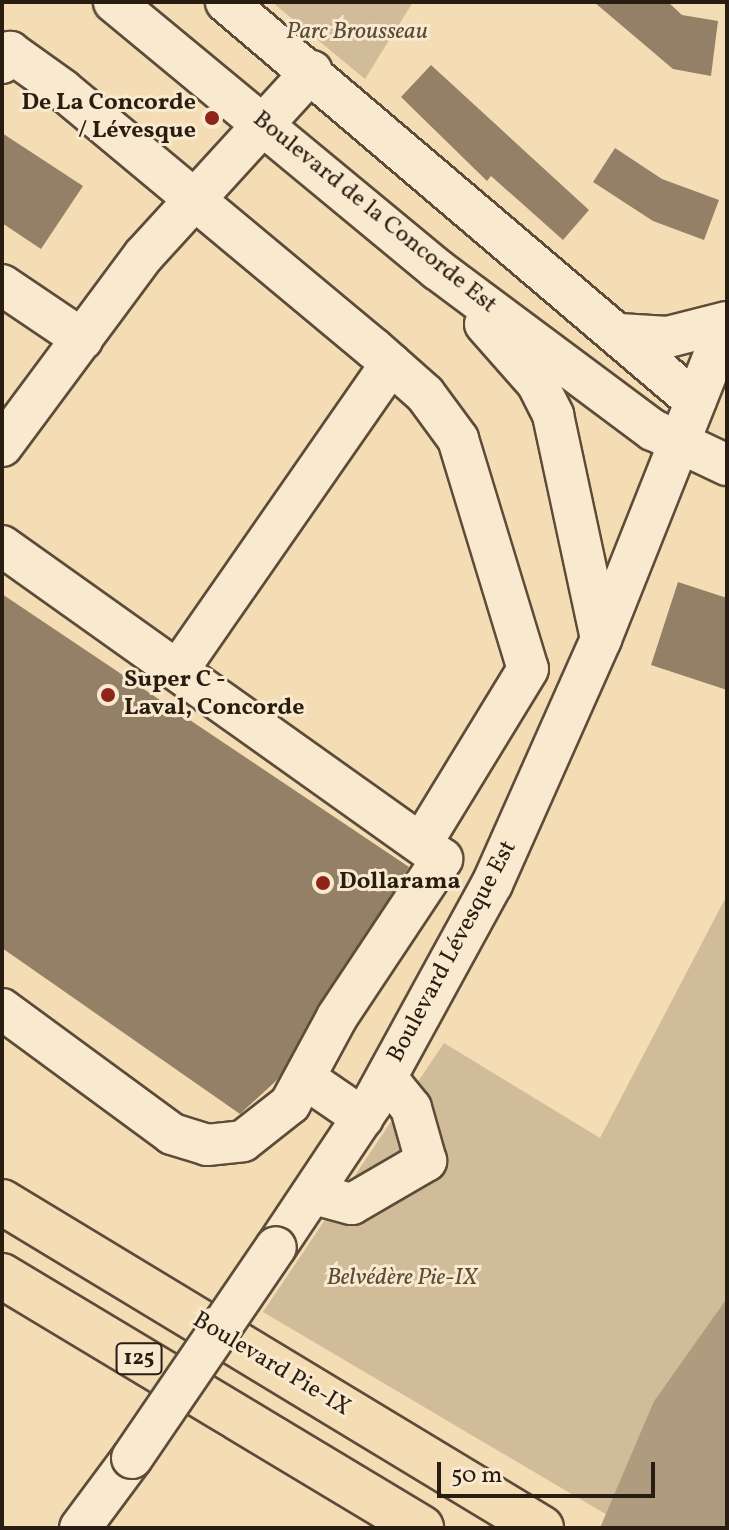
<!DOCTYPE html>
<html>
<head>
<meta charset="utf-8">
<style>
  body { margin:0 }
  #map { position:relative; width:729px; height:1530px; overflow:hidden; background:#f4ddb5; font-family:Vollkorn,serif }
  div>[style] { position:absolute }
  .green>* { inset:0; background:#d1bc99 }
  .water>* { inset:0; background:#af9b7d }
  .building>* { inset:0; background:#938066 }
  .roads { filter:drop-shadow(2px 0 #5c4c39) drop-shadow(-2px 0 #5c4c39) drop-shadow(0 2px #5c4c39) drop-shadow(0 -2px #5c4c39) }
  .minor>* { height:40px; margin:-20px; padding:0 20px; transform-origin:20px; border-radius:20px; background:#f8e9cf }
  .highway>* { height:44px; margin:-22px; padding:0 22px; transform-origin:22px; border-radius:22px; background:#f4ddb5 }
  .bridges { filter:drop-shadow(2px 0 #5c4c39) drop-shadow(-2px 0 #5c4c39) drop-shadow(0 2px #5c4c39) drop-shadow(0 -2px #5c4c39) }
  .minor-bridge>* { height:40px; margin:-20px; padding:0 20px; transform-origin:20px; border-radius:20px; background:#f8e9cf }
  .dots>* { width:22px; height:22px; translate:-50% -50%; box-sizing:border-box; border:4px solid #f8e9cf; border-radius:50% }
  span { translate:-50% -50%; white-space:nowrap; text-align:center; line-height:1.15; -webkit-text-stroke:6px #f8e9cf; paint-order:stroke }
  .shield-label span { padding:2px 6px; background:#f8e9cf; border:2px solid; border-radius:6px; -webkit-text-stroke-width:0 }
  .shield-label { font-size:22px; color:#291c10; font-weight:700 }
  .park-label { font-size:24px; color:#5b4c39; font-style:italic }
  .poi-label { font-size:24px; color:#291c10; font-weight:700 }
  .right { translate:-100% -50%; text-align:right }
  .left { translate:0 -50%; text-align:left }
  .street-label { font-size:24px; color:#291c10 }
  .frame { position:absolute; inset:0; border:4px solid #291c10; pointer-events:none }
  .scale { position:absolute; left:437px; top:1462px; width:218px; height:36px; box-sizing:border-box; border:4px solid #291c10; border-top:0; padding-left:10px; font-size:24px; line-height:28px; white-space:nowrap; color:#291c10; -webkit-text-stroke:6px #f8e9cf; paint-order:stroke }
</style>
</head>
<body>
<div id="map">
  <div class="green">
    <div style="clip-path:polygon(272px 2px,413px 2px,365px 79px)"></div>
    <div style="clip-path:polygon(727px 895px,727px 1298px,654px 1401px,609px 1516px,263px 1312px,444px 1043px,600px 1138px)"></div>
  </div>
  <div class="water">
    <div style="clip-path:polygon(727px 1298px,727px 1528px,600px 1528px,654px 1401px)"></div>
  </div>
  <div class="building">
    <div style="clip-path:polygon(594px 2px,668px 2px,682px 15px,718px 21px,711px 76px,673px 69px)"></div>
    <div style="clip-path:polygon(431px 65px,589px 210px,563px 240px,491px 176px,487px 181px,401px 97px)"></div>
    <div style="clip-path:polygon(2px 133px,83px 186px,41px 249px,2px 223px)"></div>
    <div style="clip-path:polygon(615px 148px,662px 179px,719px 200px,704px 240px,653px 221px,593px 182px)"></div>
    <div style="clip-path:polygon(678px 582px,727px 598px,727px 690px,651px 665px)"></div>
    <div style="clip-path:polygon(2px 594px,409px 867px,277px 1080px,240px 1114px,2px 948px)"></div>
  </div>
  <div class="roads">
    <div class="minor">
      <div style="left:114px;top:2px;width:420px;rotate:39.6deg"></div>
      <div style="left:438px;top:270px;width:268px;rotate:36.7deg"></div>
      <div style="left:653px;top:430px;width:82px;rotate:25.3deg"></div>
      <div style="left:226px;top:2px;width:616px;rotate:40.39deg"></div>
      <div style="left:2px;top:63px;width:14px;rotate:-54deg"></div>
      <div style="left:10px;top:52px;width:65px;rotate:35.6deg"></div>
      <div style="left:63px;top:90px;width:403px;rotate:39.8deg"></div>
      <div style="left:373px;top:348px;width:69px;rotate:41.5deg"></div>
      <div style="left:425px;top:394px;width:56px;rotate:53.7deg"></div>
      <div style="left:458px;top:439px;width:240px;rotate:73.1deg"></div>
      <div style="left:528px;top:669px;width:202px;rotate:121.4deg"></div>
      <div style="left:2px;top:285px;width:97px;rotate:34deg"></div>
      <div style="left:485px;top:324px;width:79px;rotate:48.6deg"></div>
      <div style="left:537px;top:383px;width:36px;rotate:63deg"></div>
      <div style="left:553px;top:415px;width:229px;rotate:77.9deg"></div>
      <div style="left:619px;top:334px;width:49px;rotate:3.5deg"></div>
      <div style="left:668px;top:337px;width:61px;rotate:-14.3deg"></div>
      <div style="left:2px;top:446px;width:238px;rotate:-53.4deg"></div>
      <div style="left:144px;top:255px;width:249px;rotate:-47.6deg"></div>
      <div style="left:2px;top:546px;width:540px;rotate:35.43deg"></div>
      <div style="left:178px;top:670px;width:373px;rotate:-55.2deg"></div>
      <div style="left:2px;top:1009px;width:211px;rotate:36.3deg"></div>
      <div style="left:172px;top:1134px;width:37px;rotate:17deg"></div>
      <div style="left:207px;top:1145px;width:36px;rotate:-6deg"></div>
      <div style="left:243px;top:1141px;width:60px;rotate:-38.2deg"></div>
      <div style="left:290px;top:1104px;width:99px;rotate:-61.6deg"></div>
      <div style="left:337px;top:1017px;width:190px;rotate:-56.4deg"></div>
      <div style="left:306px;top:1079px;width:69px;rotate:34.4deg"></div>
      <div style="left:314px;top:1194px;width:39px;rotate:15deg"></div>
      <div style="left:352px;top:1204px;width:86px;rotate:-30.2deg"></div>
      <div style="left:426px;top:1161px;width:55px;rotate:-105.8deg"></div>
      <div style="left:411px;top:1108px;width:38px;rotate:-129deg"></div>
      <div style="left:276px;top:1247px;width:173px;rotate:-56.3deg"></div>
      <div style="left:372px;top:1103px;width:250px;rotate:-61.3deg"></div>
      <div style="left:492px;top:884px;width:268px;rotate:-66deg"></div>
      <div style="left:601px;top:639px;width:340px;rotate:-68.3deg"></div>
      <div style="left:80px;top:1528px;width:87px;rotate:-53.4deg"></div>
    </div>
    <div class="highway">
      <div style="left:2px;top:1202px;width:630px;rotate:31.17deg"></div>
      <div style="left:2px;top:1276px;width:489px;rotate:31deg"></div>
    </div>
  </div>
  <div class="bridges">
    <div class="minor-bridge">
      <div style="left:132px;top:1458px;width:255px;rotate:-55.7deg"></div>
    </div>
  </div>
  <div class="dots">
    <div style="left:212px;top:118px;background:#8f2418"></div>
    <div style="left:108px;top:695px;background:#8f2418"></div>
    <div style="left:323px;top:883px;background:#8f2418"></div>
  </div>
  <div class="shield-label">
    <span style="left:139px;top:1359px">125</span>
  </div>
  <div class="park-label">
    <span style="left:357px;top:33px">Parc Brousseau</span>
    <span style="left:402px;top:1279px">Belvédère Pie-IX</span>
  </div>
  <div class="poi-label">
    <span class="right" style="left:196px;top:118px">De La Concorde<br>/ Lévesque</span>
    <span class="left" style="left:124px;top:695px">Super C -<br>Laval, Concorde</span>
    <span class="left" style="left:339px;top:883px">Dollarama</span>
  </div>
  <div class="street-label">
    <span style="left:374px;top:213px;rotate:39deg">Boulevard de la Concorde Est</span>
    <span style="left:453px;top:952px;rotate:-62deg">Boulevard Lévesque Est</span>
    <span style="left:271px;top:1365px;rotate:31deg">Boulevard Pie-IX</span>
  </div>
  <div class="frame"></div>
  <div class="scale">50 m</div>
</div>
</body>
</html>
